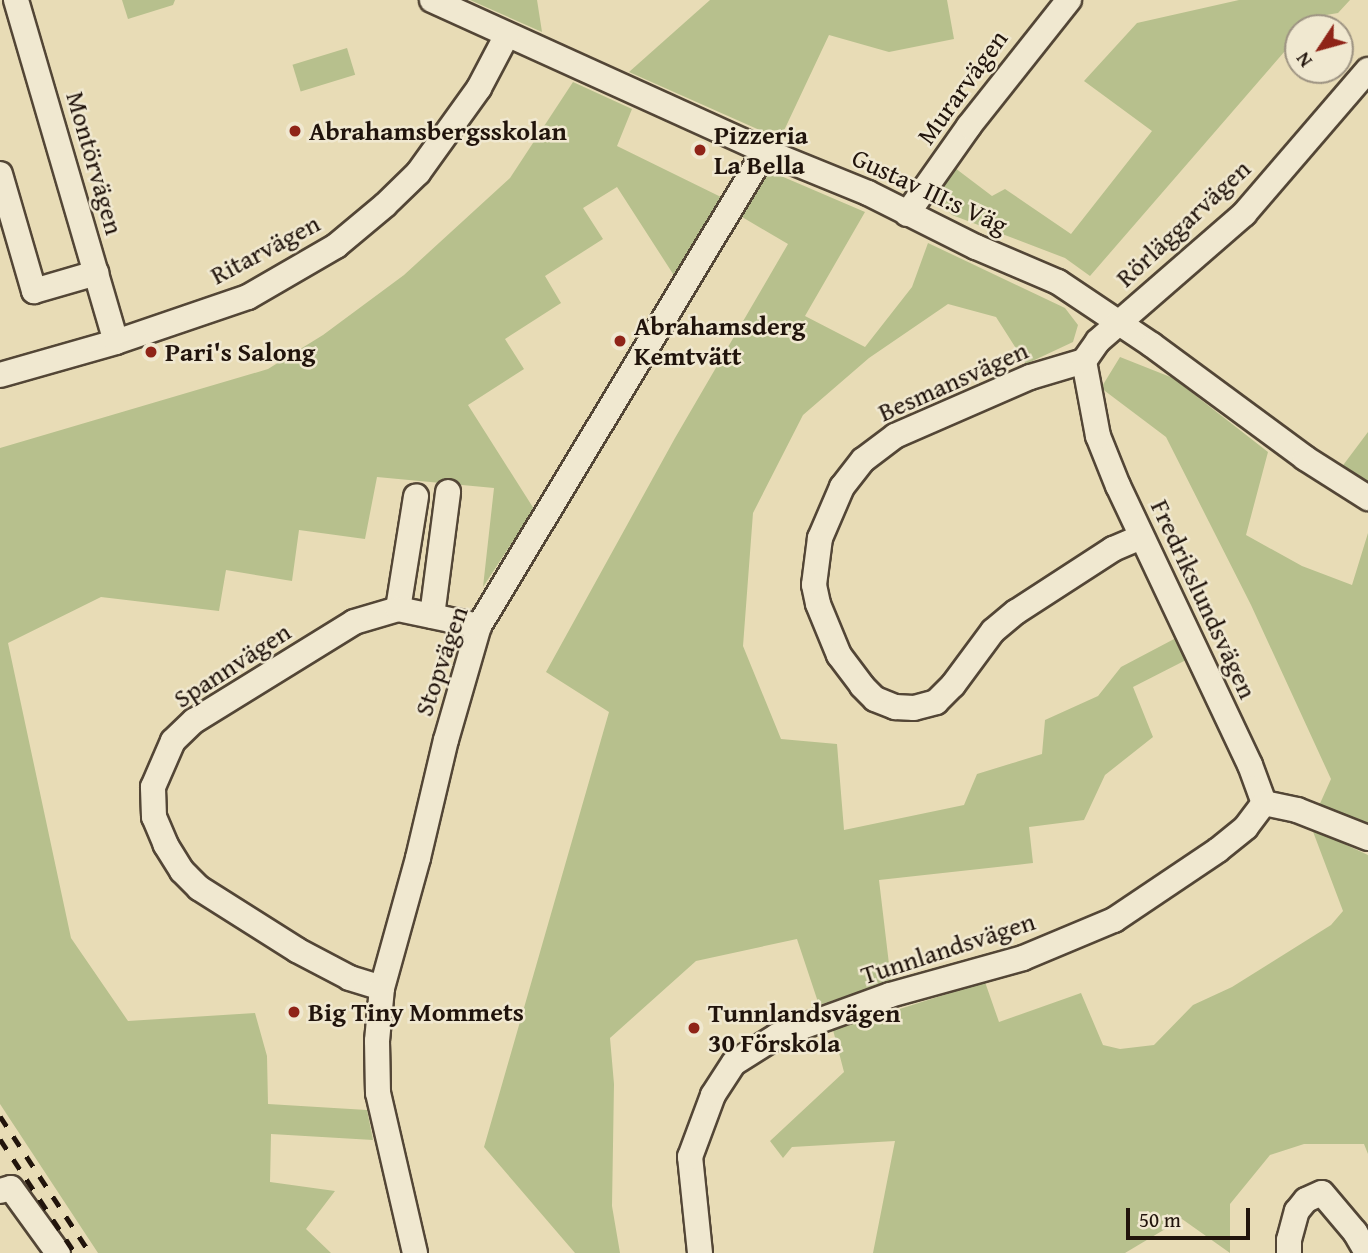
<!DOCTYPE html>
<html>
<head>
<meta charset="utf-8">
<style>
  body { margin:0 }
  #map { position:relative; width:1368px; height:1253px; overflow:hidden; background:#e8dcb6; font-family:"Gentium Book Plus",serif }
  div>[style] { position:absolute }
  .green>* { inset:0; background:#b7c08d; transform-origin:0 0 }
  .roads { filter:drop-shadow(2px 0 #534636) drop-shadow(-2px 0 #534636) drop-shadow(0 2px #534636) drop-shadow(0 -2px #534636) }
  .minor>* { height:24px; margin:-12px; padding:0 12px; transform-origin:12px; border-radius:12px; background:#f0e8d0 }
  .rail>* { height:5px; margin-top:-2.5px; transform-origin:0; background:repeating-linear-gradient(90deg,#21140c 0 12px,transparent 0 24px) }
  .dots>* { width:19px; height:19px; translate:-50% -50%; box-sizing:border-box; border:4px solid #f0e8d0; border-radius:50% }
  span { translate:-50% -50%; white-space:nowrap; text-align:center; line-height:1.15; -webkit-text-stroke:5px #f0e8d0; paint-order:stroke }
  .street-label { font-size:26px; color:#21140c }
  .poi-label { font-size:26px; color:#21140c; font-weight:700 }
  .left { translate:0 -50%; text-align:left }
  .north { position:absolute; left:1284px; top:14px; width:70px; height:70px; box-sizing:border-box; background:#f0e8d0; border:2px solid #9d9382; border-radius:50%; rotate:234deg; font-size:19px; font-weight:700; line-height:28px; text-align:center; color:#21140c }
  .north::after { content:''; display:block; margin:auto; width:24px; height:32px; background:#8f2418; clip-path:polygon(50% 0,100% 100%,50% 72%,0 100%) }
  .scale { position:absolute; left:1126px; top:1208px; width:124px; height:32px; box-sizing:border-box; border:4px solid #21140c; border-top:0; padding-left:9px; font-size:21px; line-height:24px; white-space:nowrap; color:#21140c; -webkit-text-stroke:5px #f0e8d0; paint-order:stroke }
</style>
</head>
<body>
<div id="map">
  <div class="green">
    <div style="clip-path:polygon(122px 0,175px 0,173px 5px,128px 19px)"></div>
    <div style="clip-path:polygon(470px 0,537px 0,542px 32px)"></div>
    <div style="clip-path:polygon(710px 0,947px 0,954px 39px,889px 52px,829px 35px,780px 139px,629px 72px)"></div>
    <div style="clip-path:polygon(1239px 0,1350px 0,1338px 13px,1314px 17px,1304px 28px,1298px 28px,1298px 36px,1090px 276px,1065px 258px,952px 215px,938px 202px,939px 190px,955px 168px,992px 196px,1005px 189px,1071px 234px,1152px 131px,1084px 81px,1137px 23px)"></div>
    <div style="left:347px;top:48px;width:28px;height:57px;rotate:73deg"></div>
    <div style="clip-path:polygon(573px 82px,632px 109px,617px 146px,723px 198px,675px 277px,617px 187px,583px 208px,603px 239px,545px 276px,561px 303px,505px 339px,524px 369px,468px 405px,534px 509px,483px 587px,494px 488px,377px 477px,365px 539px,299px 530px,292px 581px,226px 570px,219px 611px,101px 597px,8px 643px,71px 938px,128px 1021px,255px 1013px,267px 1056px,268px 1104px,367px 1110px,373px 1140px,271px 1134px,270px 1182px,335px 1191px,306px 1229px,331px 1253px,98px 1253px,0 1104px,0 448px,268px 369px,323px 335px,404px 275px,510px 178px)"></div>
    <div style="clip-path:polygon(768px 175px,781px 176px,865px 212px,805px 316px,865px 347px,912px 287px,928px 243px,1065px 308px,1078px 325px,1073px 342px,1026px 364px,996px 317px,948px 304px,869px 358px,803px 415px,753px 513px,743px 646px,781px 739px,837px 744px,844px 830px,964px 805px,977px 774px,1042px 754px,1045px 720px,1098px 696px,1121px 667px,1176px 638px,1186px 660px,1133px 687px,1153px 737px,1105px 775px,1084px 820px,1029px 827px,1033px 863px,879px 880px,891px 981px,819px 1005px,797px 939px,696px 961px,610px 1038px,614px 1084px,612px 1206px,620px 1253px,575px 1253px,484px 1147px,609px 712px,546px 672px,675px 438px,788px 244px,737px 214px,756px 182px)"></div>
    <div style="clip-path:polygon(1120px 357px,1173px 378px,1268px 452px,1246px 535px,1302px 566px,1352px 585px,1368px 533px,1368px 823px,1318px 808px,1331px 779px,1251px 605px,1166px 437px,1101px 388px)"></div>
    <div style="clip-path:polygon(1368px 432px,1368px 484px,1341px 468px)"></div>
    <div style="clip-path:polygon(1312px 829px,1368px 855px,1368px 1154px,1364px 1144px,1304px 1144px,1270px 1155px,1230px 1204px,1230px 1253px,1182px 1219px,1125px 1253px,873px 1253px,895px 1141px,792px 1147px,783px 1158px,770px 1141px,844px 1072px,833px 1030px,985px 982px,999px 1022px,1081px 993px,1103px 1045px,1120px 1049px,1154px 1045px,1193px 1005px,1232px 987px,1331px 925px,1343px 911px)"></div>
  </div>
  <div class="roads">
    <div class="minor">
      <div style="left:16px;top:0;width:356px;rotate:73.7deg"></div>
      <div style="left:432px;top:0;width:366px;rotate:24.4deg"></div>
      <div style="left:765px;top:151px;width:111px;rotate:22.2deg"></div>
      <div style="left:868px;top:193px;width:121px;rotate:26.6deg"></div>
      <div style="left:976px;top:247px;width:89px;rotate:23.1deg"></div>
      <div style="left:1058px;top:282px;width:113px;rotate:33.8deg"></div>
      <div style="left:1152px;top:345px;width:190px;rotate:36.4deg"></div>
      <div style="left:1305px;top:458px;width:75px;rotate:32.4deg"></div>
      <div style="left:0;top:174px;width:122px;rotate:73.8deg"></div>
      <div style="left:34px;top:291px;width:65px;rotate:-16.2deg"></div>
      <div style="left:907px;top:214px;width:108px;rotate:-54.8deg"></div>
      <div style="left:969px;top:126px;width:161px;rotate:-51.6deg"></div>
      <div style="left:1084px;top:361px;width:56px;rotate:163.5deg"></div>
      <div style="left:1030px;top:377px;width:147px;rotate:156.4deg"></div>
      <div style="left:895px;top:436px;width:40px;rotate:143deg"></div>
      <div style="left:863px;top:460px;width:34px;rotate:128deg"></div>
      <div style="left:842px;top:487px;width:56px;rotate:113.3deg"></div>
      <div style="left:820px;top:538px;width:47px;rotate:97.3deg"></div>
      <div style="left:814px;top:585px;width:19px;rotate:78deg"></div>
      <div style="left:818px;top:604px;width:55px;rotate:67.6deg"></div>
      <div style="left:839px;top:655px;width:39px;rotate:53deg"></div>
      <div style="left:862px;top:686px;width:18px;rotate:45deg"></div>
      <div style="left:875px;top:699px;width:22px;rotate:22deg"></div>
      <div style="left:895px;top:707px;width:19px;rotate:3deg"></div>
      <div style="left:914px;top:708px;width:23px;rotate:-15deg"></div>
      <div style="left:936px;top:702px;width:24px;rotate:-45deg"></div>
      <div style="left:953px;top:685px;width:67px;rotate:-53.5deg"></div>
      <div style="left:993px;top:631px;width:30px;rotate:-40deg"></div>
      <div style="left:1016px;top:612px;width:116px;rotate:-33deg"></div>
      <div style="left:1113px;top:549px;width:30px;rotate:-23deg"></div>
      <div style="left:0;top:375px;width:121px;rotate:-15.9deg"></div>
      <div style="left:116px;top:342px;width:139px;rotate:-18.8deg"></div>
      <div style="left:248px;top:297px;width:102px;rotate:-30.1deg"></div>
      <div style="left:336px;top:246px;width:64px;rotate:-39.9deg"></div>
      <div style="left:385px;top:205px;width:46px;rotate:-44.1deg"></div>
      <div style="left:418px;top:173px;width:105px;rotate:-54.3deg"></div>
      <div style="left:479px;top:88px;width:60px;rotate:-62.2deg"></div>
      <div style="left:398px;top:609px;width:114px;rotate:-80.9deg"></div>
      <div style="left:432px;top:616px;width:125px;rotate:-82.6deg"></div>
      <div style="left:1264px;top:803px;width:40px;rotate:-110.2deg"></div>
      <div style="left:1250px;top:765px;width:309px;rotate:-115.3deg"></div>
      <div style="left:1118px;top:486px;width:54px;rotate:-111.8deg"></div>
      <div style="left:1098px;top:436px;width:76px;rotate:-100.6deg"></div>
      <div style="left:1084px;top:361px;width:24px;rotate:-55deg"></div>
      <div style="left:1098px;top:341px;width:194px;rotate:-41deg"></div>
      <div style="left:1244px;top:214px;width:190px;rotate:-49.3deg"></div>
      <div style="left:1264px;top:803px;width:34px;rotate:12deg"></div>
      <div style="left:1297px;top:810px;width:76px;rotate:21.5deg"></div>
      <div style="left:382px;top:988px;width:34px;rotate:-163deg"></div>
      <div style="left:350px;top:978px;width:60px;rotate:-152.2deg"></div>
      <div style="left:297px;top:950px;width:116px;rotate:-147.7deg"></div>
      <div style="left:199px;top:888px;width:24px;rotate:-135deg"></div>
      <div style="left:182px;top:871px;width:31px;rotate:-122deg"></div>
      <div style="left:166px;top:845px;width:30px;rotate:-113deg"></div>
      <div style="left:154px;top:817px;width:30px;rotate:-92deg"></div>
      <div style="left:153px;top:787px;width:50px;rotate:-66.5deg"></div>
      <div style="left:173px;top:741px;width:29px;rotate:-44deg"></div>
      <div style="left:194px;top:721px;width:188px;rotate:-31.7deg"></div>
      <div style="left:354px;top:622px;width:46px;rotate:-16.5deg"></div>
      <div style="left:398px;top:609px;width:83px;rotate:11.9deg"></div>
      <div style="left:0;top:1191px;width:11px;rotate:-15deg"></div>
      <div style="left:11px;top:1188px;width:80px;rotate:54.1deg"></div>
      <div style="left:415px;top:1253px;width:164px;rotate:-103deg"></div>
      <div style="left:378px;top:1093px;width:52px;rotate:-91.1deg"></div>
      <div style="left:377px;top:1041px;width:53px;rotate:-84.6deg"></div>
      <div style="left:382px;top:988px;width:135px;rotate:-74.5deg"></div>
      <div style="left:418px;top:858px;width:121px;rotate:-76.7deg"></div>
      <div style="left:446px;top:740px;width:119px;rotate:-73.9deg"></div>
      <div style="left:479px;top:626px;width:554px;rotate:-58.95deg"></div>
      <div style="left:700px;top:1253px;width:97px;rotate:-95.9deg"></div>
      <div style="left:690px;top:1157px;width:66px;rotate:-69.6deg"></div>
      <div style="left:713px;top:1095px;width:38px;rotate:-57deg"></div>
      <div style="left:734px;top:1063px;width:51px;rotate:-32.1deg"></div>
      <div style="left:777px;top:1036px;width:120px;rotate:-19.9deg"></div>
      <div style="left:890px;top:995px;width:138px;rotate:-15.5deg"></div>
      <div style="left:1023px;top:958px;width:99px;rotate:-22.7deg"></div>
      <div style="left:1114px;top:920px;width:125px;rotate:-33.9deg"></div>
      <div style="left:1218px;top:850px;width:36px;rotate:-39deg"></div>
      <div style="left:1246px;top:827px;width:30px;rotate:-53deg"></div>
      <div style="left:1289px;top:1253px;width:13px;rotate:-90deg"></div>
      <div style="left:1289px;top:1240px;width:30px;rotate:-75deg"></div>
      <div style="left:1297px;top:1211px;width:14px;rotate:-51deg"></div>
      <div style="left:1306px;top:1200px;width:17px;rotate:-24deg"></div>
      <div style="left:1322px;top:1193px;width:51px;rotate:49.8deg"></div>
      <div style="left:1355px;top:1232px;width:24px;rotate:60deg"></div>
    </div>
  </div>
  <div class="rail">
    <div style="left:0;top:1116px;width:164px;rotate:56.7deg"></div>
    <div style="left:0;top:1139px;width:136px;rotate:56.7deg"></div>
  </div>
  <div class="dots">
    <div style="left:295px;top:131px;background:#8f2418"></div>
    <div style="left:700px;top:150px;background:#8f2418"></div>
    <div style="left:620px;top:341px;background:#8f2418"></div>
    <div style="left:151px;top:352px;background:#8f2418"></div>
    <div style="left:294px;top:1012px;background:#8f2418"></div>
    <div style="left:694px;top:1028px;background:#8f2418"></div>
  </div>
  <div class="street-label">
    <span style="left:962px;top:87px;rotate:-54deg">Murarvägen</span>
    <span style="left:95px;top:163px;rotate:74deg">Montörvägen</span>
    <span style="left:930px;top:191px;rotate:25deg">Gustav III:s Väg</span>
    <span style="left:1183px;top:223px;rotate:-43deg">Rörläggarvägen</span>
    <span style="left:265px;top:249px;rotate:-28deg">Ritarvägen</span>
    <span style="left:953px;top:381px;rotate:-24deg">Besmansvägen</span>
    <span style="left:1204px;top:599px;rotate:65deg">Fredrikslundsvägen</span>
    <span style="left:441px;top:661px;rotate:-71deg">Stopvägen</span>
    <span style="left:232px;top:665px;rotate:-33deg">Spannvägen</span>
    <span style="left:948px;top:948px;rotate:-18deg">Tunnlandsvägen</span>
  </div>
  <div class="poi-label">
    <span class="left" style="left:309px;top:131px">Abrahamsbergsskolan</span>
    <span class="left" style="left:714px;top:150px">Pizzeria<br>La Bella</span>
    <span class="left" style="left:634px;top:341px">Abrahamsderg<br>Kemtvätt</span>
    <span class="left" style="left:165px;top:352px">Pari's Salong</span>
    <span class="left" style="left:308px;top:1012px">Big Tiny Mommets</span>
    <span class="left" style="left:708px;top:1028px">Tunnlandsvägen<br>30 Förskola</span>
  </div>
  <div class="north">N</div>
  <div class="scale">50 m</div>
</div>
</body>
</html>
